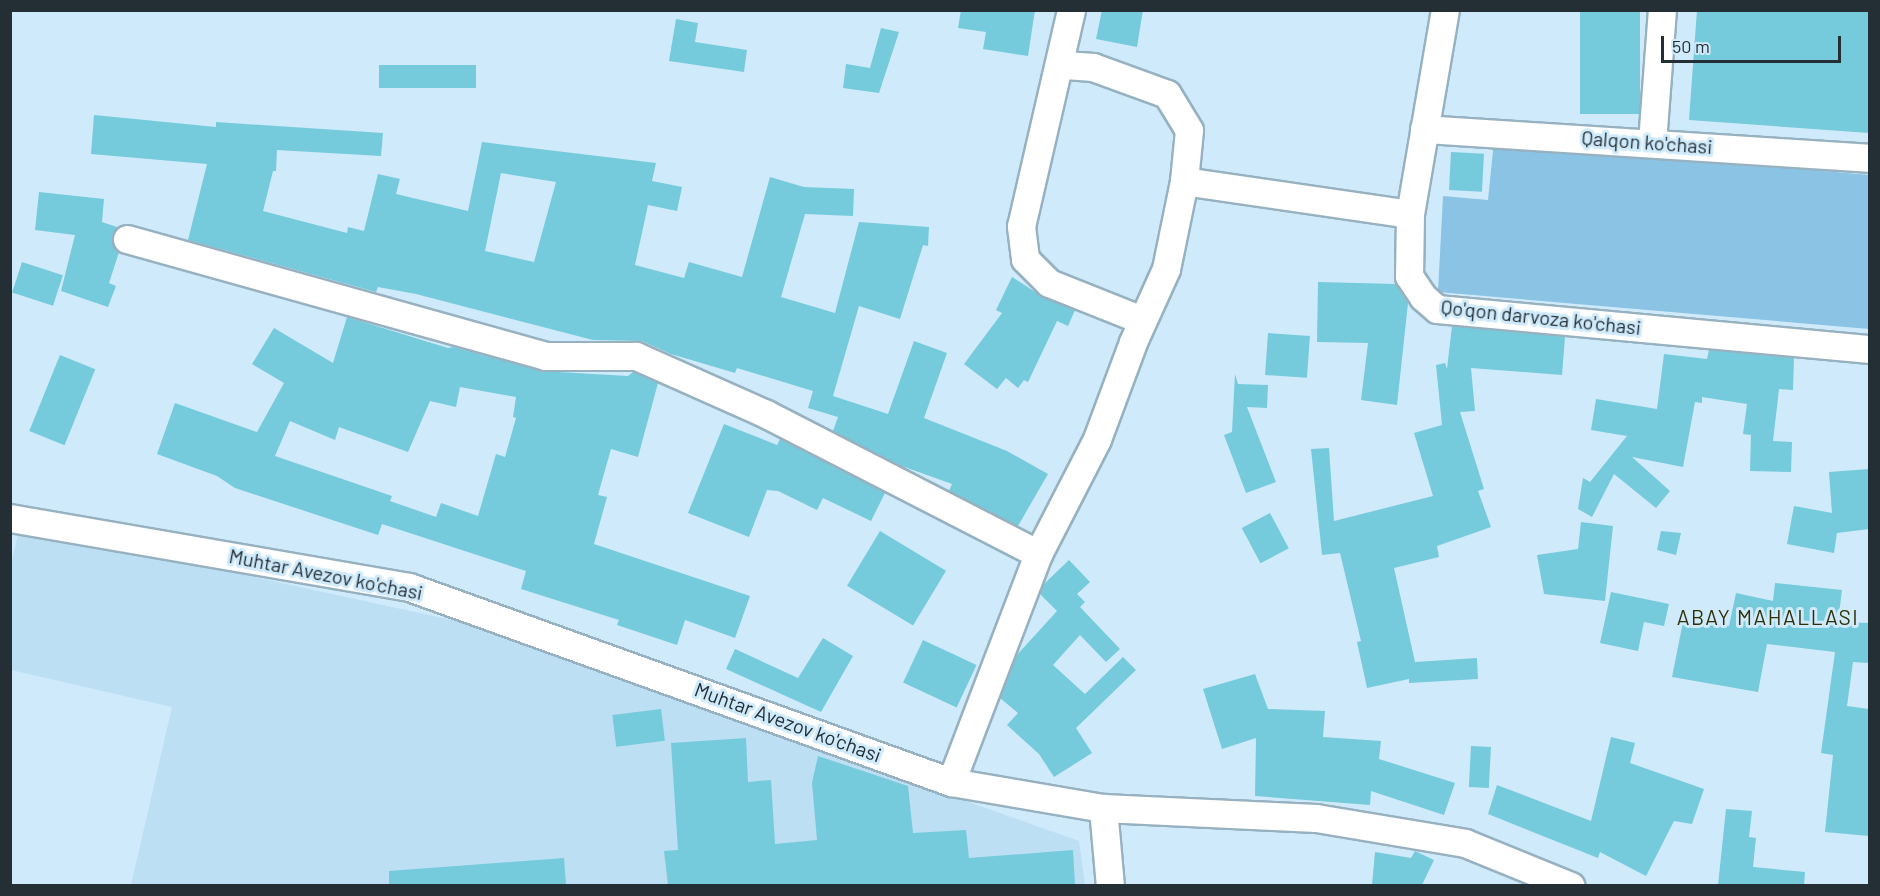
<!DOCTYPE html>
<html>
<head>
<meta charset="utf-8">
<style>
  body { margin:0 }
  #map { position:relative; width:1880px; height:896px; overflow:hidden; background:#cfeafb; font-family:Barlow,sans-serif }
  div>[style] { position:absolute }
  .built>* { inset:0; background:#bcdff4 }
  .green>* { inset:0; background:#8ac3e4 }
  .building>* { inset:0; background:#75cbdb; transform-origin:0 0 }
  .roads { filter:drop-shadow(2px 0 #97b1c0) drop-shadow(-2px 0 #97b1c0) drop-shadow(0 2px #97b1c0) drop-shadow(0 -2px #97b1c0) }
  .minor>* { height:27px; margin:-13.5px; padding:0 13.5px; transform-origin:13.5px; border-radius:13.5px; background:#fff }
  span { translate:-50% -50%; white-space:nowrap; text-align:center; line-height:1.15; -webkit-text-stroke:6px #cfeafb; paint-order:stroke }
  .street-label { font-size:20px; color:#242f35 }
  .neighbourhood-label { font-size:21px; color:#2f3006; letter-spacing:1.5px }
  .frame { position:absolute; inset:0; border:12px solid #242f35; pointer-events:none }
  .scale { position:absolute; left:1661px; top:36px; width:180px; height:27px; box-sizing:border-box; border:3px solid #242f35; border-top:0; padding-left:8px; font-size:18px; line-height:21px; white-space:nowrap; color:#242f35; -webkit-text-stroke:4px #cfeafb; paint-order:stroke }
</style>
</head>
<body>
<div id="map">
  <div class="built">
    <div style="clip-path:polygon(20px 526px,461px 622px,1079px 841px,1085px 885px,131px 885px,172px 707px,11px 670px,11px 564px)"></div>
  </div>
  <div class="green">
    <div style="clip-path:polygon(1494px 141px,1869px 175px,1869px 329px,1438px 292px,1443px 196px,1488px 200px)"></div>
  </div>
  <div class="building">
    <div style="clip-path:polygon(961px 10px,1035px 10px,1028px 56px,983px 49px,986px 32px,958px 28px)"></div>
    <div style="clip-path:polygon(1102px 10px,1143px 10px,1137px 47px,1096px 39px)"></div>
    <div style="left:1580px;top:10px;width:60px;height:104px"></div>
    <div style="clip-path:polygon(1697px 10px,1869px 10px,1869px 133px,1689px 120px)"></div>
    <div style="clip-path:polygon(676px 19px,698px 23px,695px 42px,747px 50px,744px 72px,669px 61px)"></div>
    <div style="clip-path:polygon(881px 28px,899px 32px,879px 93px,843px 88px,846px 64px,870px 68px)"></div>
    <div style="left:379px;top:65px;width:97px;height:23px"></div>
    <div style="clip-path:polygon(evenodd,94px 115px,216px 127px,216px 122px,383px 133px,381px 156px,277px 150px,276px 171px,273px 171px,263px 211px,347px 233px,348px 227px,364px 231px,378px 174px,400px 179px,396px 194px,468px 211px,482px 142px,656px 163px,652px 181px,682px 187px,677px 211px,648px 205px,635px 265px,684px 278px,689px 262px,742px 277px,770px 177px,804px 187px,854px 189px,853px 216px,805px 214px,781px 297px,835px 313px,859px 222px,929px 227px,928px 246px,923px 245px,900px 319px,859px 306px,833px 396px,888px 414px,914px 341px,947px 353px,924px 418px,1007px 451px,1048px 474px,1018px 526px,949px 491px,952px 484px,899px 465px,833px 431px,838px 417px,808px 408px,813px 391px,737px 368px,735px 373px,671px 354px,642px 341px,593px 340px,416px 294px,378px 287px,376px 292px,188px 240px,207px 164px,91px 154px,94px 115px,501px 173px,556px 182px,534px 262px,485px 251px,501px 173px)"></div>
    <div style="left:1451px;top:152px;width:33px;height:38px;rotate:3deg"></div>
    <div style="clip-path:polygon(39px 192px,104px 199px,102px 222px,117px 227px,112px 242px,119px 252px,109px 283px,116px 286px,108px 307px,61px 291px,75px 235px,35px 230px)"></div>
    <div style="left:22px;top:262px;width:43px;height:32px;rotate:18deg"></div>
    <div style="clip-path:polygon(1012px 277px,1043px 297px,1075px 310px,1068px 326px,1057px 321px,1028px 382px,1024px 380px,1018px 388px,1006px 378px,997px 389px,964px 364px,1002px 313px,996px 310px)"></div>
    <div style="clip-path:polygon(1318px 282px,1396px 284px,1408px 303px,1397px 405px,1361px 400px,1368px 343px,1317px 342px)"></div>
    <div style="clip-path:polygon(evenodd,347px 317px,448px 348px,453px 347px,541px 371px,628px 376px,633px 372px,658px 383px,638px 457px,611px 449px,598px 495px,607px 497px,594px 544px,750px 596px,735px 638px,685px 620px,677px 645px,617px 625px,619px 620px,521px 589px,526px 571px,382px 524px,378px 535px,235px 488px,217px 476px,157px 454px,175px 403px,257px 432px,284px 383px,252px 364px,274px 328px,333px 363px,347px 317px,460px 387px,516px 397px,513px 417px,516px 418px,505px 457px,496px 454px,478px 516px,441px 503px,436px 517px,390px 501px,392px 496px,275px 456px,290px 421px,335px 440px,339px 427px,408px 452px,430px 401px,456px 407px,460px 387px)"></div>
    <div style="clip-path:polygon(1452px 326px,1565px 337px,1562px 375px,1471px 368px,1475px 411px,1460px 412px,1484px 489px,1478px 491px,1491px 527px,1437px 546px,1439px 557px,1394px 568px,1415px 662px,1477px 658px,1478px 679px,1409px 683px,1409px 679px,1367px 688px,1357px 642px,1361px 641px,1340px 553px,1322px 555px,1311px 449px,1329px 448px,1334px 521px,1433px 496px,1414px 433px,1442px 425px,1436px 365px,1445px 363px,1447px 369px)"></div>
    <div style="left:1268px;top:333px;width:42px;height:42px;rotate:4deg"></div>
    <div style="clip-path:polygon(1709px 350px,1794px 358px,1793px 390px,1779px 389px,1773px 441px,1792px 442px,1791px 472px,1750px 471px,1751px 435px,1743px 434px,1747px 404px,1702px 397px,1702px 403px,1695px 402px,1683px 467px,1632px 457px,1670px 491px,1656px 508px,1614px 474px,1592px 517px,1578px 509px,1583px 478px,1590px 482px,1627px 436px,1591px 430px,1596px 399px,1657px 409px,1664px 354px,1707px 359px)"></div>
    <div style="left:60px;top:355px;width:38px;height:82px;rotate:22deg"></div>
    <div style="clip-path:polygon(1235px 374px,1238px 384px,1268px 385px,1267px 408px,1247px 407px,1276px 482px,1246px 493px,1224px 435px,1232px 432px)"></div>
    <div style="clip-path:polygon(724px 424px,777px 445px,780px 439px,885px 493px,871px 521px,823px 498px,817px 510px,778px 491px,767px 490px,749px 537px,688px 513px)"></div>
    <div style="clip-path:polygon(1869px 469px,1869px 529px,1837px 533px,1834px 553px,1787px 544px,1794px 506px,1832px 513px,1829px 472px)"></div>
    <div style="left:1270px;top:513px;width:40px;height:32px;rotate:62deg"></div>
    <div style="clip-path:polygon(1581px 522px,1613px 526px,1605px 601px,1544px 594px,1537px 555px,1578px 549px)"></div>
    <div style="left:880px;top:531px;width:77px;height:64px;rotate:31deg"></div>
    <div style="clip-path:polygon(1661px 531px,1681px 533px,1676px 555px,1657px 550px)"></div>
    <div style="clip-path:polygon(1069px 560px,1090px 582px,1077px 594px,1085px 602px,1080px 607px,1120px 649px,1106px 662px,1080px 635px,1053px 665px,1085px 694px,1123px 657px,1136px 670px,1076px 728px,1092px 753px,1054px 777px,1039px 754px,1007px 725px,1018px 713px,1000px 698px,1015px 657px,1057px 611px,1040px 594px,1043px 585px)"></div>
    <div style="clip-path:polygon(1775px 583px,1842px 590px,1838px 622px,1869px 623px,1869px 663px,1853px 662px,1847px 706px,1869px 709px,1869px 836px,1825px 832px,1833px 755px,1821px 753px,1835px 652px,1767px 644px,1758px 692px,1672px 677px,1684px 617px,1729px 626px,1736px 593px,1773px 601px)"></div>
    <div style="clip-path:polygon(1611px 592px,1669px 604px,1664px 626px,1644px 622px,1638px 651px,1600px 643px)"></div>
    <div style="clip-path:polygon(823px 638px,853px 656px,821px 712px,726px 669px,735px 649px,798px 678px)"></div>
    <div style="left:923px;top:640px;width:59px;height:47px;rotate:25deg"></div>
    <div style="clip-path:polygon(1255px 674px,1268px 709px,1325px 711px,1323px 737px,1381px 741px,1379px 759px,1455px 783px,1444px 815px,1371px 791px,1370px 805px,1255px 796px,1256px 738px,1222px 749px,1203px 689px)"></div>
    <div style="left:661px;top:709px;width:32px;height:49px;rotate:83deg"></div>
    <div style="clip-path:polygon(1611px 737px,1635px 743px,1630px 763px,1704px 789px,1692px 824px,1674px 821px,1646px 876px,1600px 852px,1598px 858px,1488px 814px,1497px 785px,1591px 821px)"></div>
    <div style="clip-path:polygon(746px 738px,748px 782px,771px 780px,775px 844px,817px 840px,812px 783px,818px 756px,908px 786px,913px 833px,966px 830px,969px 858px,1073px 850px,1075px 885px,668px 885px,664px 851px,678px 850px,671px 743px)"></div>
    <div style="left:1471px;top:746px;width:20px;height:41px;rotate:3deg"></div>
    <div style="clip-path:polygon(1726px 809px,1752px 811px,1749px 837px,1756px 838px,1753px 867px,1805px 872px,1804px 885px,1718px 885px)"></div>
    <div style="clip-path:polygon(1415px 851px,1434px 860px,1422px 885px,1372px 885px,1375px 852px,1411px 858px)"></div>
    <div style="clip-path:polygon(564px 858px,566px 885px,389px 885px,389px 871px)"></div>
  </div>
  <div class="roads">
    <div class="minor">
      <div style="left:1071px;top:10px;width:222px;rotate:103deg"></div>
      <div style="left:1021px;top:226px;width:33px;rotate:83deg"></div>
      <div style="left:1025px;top:259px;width:34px;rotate:45deg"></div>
      <div style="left:1049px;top:283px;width:100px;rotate:21.7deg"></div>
      <div style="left:1424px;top:129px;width:447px;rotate:3.7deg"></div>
      <div style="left:1652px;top:142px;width:132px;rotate:-85.7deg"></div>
      <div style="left:1184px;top:181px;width:228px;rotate:8.3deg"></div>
      <div style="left:1410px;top:214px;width:62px;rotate:90.9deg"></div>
      <div style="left:1409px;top:276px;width:25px;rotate:56deg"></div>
      <div style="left:1423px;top:297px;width:18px;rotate:41deg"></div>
      <div style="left:1437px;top:309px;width:435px;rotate:5.3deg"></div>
      <div style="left:1410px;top:214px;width:207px;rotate:-80.3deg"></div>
      <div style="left:127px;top:239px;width:434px;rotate:15.6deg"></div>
      <div style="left:545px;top:356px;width:91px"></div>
      <div style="left:636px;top:356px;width:142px;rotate:24deg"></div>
      <div style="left:766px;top:414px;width:306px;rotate:27.2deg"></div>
      <div style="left:10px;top:518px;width:405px;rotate:9.8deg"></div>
      <div style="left:409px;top:587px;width:576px;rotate:19.79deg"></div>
      <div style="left:951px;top:782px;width:154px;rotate:9.7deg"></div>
      <div style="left:1103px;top:808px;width:213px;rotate:2.7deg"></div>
      <div style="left:1316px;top:818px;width:151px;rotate:9.5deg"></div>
      <div style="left:1465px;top:843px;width:114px;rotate:22.1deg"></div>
      <div style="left:951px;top:782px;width:244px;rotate:-69.1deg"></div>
      <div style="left:1038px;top:554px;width:129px;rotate:-62.8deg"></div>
      <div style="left:1097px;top:439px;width:103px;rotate:-69.6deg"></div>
      <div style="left:1133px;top:342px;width:80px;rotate:-65.7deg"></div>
      <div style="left:1166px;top:269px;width:90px;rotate:-78.4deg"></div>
      <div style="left:1184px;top:181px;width:51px;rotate:-84.4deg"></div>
      <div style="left:1189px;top:130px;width:42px;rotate:-121.4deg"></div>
      <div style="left:1167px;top:94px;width:79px;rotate:-160deg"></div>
      <div style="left:1093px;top:67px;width:32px;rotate:-176deg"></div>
      <div style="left:1103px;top:808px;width:78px;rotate:84.9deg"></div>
    </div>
  </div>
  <div class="street-label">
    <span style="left:1647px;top:142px;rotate:4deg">Qalqon ko'chasi</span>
    <span style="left:1541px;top:317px;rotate:6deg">Qo'qon darvoza ko'chasi</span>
    <span style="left:326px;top:574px;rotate:11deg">Muhtar Avezov ko'chasi</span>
    <span style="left:788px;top:722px;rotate:20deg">Muhtar Avezov ko'chasi</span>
  </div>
  <div class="neighbourhood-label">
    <span style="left:1768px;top:617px">ABAY MAHALLASI</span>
  </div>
  <div class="frame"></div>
  <div class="scale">50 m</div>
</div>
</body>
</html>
